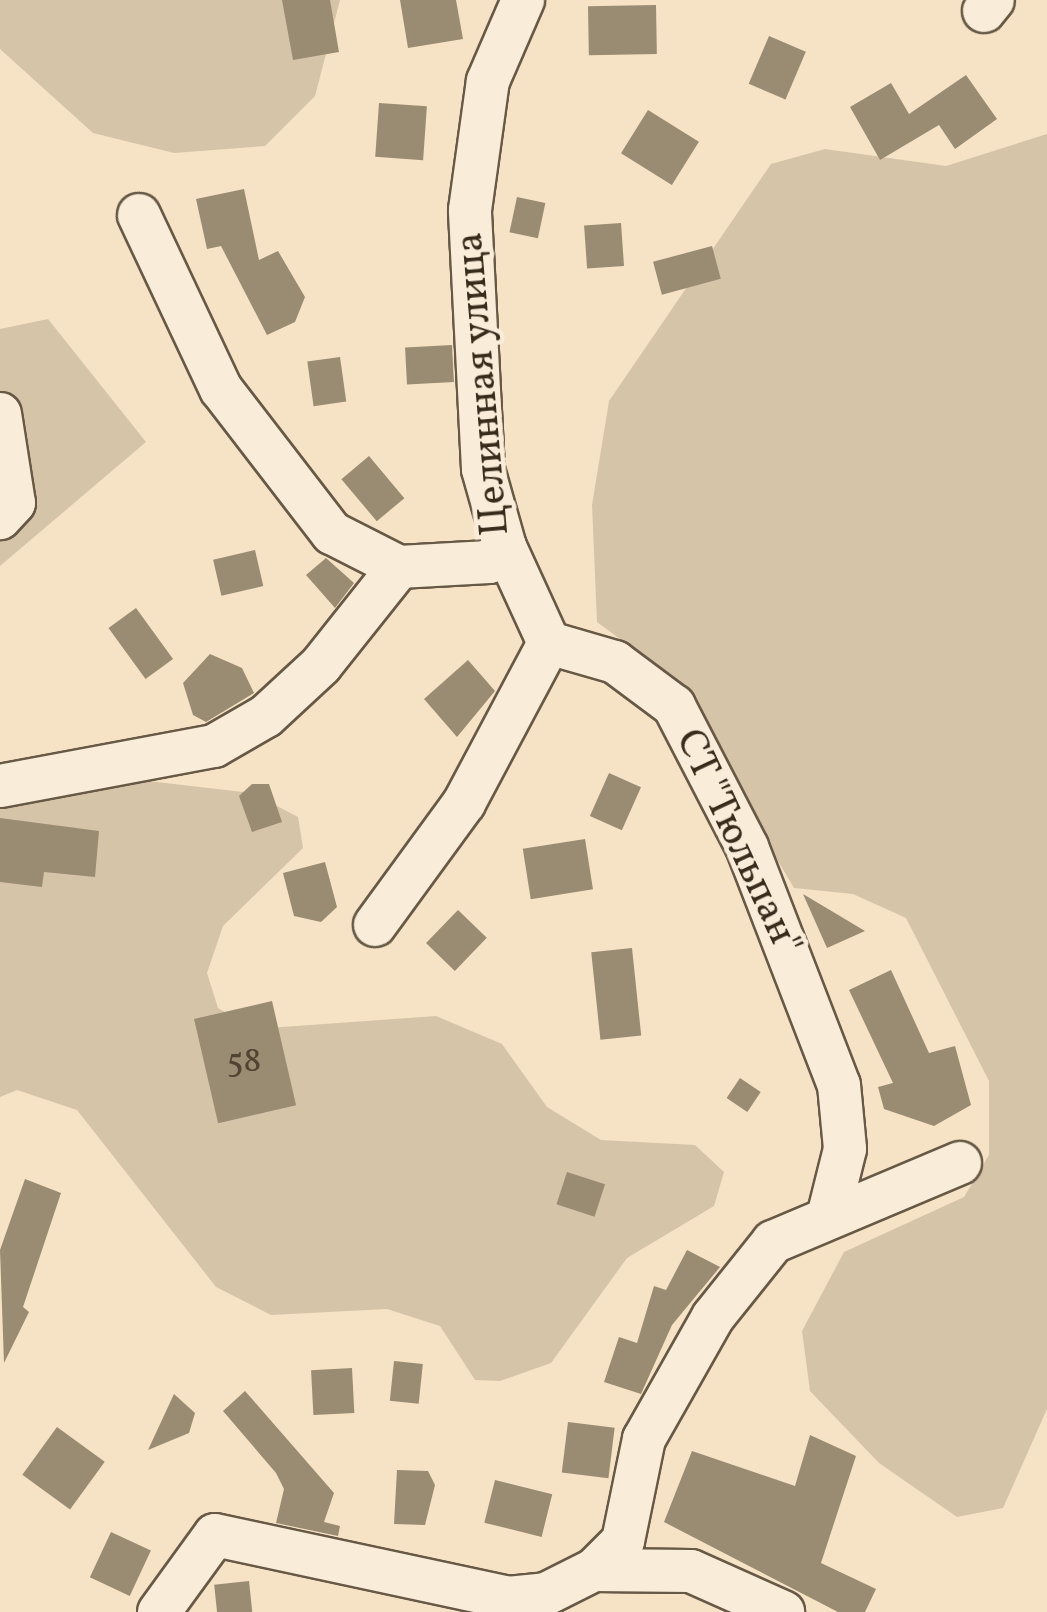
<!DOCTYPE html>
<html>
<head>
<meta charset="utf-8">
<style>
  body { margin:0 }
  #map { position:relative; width:1047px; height:1612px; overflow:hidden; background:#f6e3c5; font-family:Vollkorn,serif }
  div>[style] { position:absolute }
  .green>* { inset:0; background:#d6c4a8 }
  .building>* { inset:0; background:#9a8b73; transform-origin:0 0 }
  .roads { filter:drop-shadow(2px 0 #675946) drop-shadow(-2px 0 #675946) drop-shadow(0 2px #675946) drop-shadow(0 -2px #675946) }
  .minor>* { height:42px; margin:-21px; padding:0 21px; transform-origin:21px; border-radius:21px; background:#f9edd9 }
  span { translate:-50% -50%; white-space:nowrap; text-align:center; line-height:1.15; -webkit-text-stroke:9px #f9edd9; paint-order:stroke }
  .number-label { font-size:35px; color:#504331 }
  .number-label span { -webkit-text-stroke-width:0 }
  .street-label { font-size:40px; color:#372b1b }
</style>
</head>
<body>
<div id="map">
  <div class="green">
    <div style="clip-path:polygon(0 0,340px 0,315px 96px,265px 146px,174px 153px,93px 133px,0 49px)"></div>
    <div style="clip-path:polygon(1047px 134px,1047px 1409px,1003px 1508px,957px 1517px,879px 1463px,810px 1391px,802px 1331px,844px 1252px,964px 1197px,989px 1155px,989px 1081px,906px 918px,853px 894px,794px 888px,667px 674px,597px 622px,592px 505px,609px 401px,771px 164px,825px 149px,946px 166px)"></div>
    <div style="clip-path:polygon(48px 319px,146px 442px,0 566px,0 329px)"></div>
    <div style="clip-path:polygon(0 764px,252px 793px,298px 817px,303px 848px,223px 926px,207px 973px,218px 1008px,254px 1029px,436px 1016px,502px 1044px,547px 1107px,601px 1140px,695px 1145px,724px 1172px,714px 1206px,627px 1258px,551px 1363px,500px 1381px,475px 1380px,440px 1326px,387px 1309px,271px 1315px,216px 1287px,77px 1110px,17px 1090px,0 1097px)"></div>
  </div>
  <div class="building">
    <div style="clip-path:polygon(282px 0,330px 0,339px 52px,293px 60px)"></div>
    <div style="clip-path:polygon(400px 0,456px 0,463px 39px,408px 48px)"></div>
    <div style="left:656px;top:5px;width:49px;height:68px;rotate:89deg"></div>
    <div style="left:769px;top:36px;width:40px;height:52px;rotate:23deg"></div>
    <div style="clip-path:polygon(966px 75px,997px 119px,955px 149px,939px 125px,880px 160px,850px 107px,891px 83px,909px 114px)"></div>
    <div style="left:379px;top:103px;width:48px;height:54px;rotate:4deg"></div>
    <div style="left:648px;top:110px;width:60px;height:51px;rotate:32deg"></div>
    <div style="clip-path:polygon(244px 189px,259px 260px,278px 251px,305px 297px,295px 322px,267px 335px,221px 246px,207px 249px,196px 199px)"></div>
    <div style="left:517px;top:197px;width:29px;height:36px;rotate:12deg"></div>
    <div style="left:621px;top:223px;width:43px;height:37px;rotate:86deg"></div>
    <div style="left:712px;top:246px;width:34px;height:61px;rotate:75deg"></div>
    <div style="left:452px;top:345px;width:37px;height:47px;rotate:87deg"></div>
    <div style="left:340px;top:357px;width:45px;height:33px;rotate:82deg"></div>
    <div style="left:369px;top:456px;width:55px;height:36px;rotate:50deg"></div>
    <div style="left:255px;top:550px;width:37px;height:43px;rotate:77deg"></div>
    <div style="clip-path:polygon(326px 558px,354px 583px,335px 608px,306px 575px)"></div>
    <div style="left:136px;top:608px;width:63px;height:34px;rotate:54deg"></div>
    <div style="clip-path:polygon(210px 654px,242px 668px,254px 693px,206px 722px,193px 715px,183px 683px)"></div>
    <div style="clip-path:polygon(468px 660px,495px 691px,457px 737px,424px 699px)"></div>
    <div style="left:609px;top:773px;width:35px;height:47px;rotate:24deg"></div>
    <div style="clip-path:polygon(252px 784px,269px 784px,282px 822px,252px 832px,239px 796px)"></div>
    <div style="clip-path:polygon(0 818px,99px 831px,95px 877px,44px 872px,42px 887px,0 882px)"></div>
    <div style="left:585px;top:839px;width:51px;height:63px;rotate:81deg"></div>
    <div style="clip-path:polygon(325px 862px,337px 907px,321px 922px,294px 916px,283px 873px)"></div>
    <div style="clip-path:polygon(803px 894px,865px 931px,827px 948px)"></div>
    <div style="left:458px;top:910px;width:40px;height:46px;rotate:44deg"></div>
    <div style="left:632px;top:948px;width:88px;height:41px;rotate:84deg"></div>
    <div style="clip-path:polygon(891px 970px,929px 1053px,955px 1046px,971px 1105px,934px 1126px,884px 1109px,878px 1087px,893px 1083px,849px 990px)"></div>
    <div style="left:272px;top:1001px;width:107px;height:80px;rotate:77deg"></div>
    <div style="left:740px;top:1078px;width:25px;height:24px;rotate:34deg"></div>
    <div style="left:567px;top:1172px;width:40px;height:34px;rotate:18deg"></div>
    <div style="clip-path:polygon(25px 1179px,61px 1193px,23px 1307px,29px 1312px,4px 1363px,0 1250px)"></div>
    <div style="clip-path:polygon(687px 1250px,720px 1267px,672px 1325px,641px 1394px,604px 1382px,619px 1337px,637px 1343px,654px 1286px,666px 1290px)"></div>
    <div style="left:394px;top:1361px;width:29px;height:40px;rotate:6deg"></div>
    <div style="left:352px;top:1368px;width:45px;height:41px;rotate:87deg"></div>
    <div style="clip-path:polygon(245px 1391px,334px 1493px,324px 1522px,340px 1526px,338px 1536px,276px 1523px,284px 1489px,276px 1473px,223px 1411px)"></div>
    <div style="clip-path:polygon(174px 1394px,195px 1413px,189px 1433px,148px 1450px)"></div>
    <div style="left:568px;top:1422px;width:47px;height:51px;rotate:7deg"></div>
    <div style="left:57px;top:1427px;width:59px;height:59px;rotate:36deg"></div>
    <div style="clip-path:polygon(810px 1435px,856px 1456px,821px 1563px,876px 1589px,865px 1612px,838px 1612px,664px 1522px,692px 1451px,795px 1486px)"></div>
    <div style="clip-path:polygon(397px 1470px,428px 1471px,435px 1485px,425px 1525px,394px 1524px)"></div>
    <div style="left:495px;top:1480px;width:59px;height:44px;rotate:14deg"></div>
    <div style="left:111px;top:1532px;width:44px;height:50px;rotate:25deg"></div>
    <div style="left:249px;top:1581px;width:31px;height:35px;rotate:84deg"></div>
  </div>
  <div class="roads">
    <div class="minor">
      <div style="left:984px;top:11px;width:14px;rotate:-51deg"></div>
      <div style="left:139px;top:215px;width:192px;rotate:64.8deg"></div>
      <div style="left:221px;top:389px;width:182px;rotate:52.4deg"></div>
      <div style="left:332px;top:533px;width:75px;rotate:26.9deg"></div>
      <div style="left:399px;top:567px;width:90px;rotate:-3.2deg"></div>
      <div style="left:489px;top:562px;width:22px;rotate:-43deg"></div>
      <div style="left:505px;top:547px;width:81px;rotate:-105.8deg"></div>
      <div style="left:483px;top:469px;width:259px;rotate:-92.9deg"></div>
      <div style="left:470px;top:210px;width:130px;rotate:-82.1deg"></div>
      <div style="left:488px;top:81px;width:88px;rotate:-66.6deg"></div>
      <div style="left:0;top:414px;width:90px;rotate:81.1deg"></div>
      <div style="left:14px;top:503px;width:21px;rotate:133deg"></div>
      <div style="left:505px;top:547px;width:106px;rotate:65.4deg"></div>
      <div style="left:549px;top:643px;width:69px;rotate:16.1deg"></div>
      <div style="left:615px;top:662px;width:74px;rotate:36.7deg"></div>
      <div style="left:674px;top:706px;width:159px;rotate:62.6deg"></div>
      <div style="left:747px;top:847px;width:255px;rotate:68.9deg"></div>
      <div style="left:839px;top:1085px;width:64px;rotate:84.6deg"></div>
      <div style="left:845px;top:1149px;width:70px;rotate:104deg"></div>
      <div style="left:0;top:786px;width:218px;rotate:-10.6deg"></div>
      <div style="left:214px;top:746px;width:60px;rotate:-30deg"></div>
      <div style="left:266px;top:716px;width:75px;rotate:-42.8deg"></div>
      <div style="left:321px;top:665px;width:125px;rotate:-51.5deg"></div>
      <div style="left:375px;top:925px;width:151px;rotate:-53.9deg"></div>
      <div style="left:464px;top:803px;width:181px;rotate:-62deg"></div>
      <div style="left:594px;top:1570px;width:97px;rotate:0.6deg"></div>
      <div style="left:691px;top:1571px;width:101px;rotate:24deg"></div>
      <div style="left:159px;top:1612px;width:95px;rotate:-54deg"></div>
      <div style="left:215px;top:1535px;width:300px;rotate:12.1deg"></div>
      <div style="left:508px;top:1598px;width:38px;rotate:-6deg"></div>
      <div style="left:546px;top:1594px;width:54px;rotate:-26.6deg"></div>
      <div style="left:594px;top:1570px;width:41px;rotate:-45deg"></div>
      <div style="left:623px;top:1541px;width:104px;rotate:-78.4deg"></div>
      <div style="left:644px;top:1439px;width:140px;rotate:-60.5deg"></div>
      <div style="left:713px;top:1317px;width:96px;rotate:-51.3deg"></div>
      <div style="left:773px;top:1242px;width:203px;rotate:-22.9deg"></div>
    </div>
  </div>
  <div class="number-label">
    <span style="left:244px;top:1062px">58</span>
  </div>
  <div class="street-label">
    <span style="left:484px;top:384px;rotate:-95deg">Целинная улица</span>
    <span style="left:737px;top:843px;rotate:65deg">СТ "Тюльпан"</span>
  </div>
</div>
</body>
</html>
